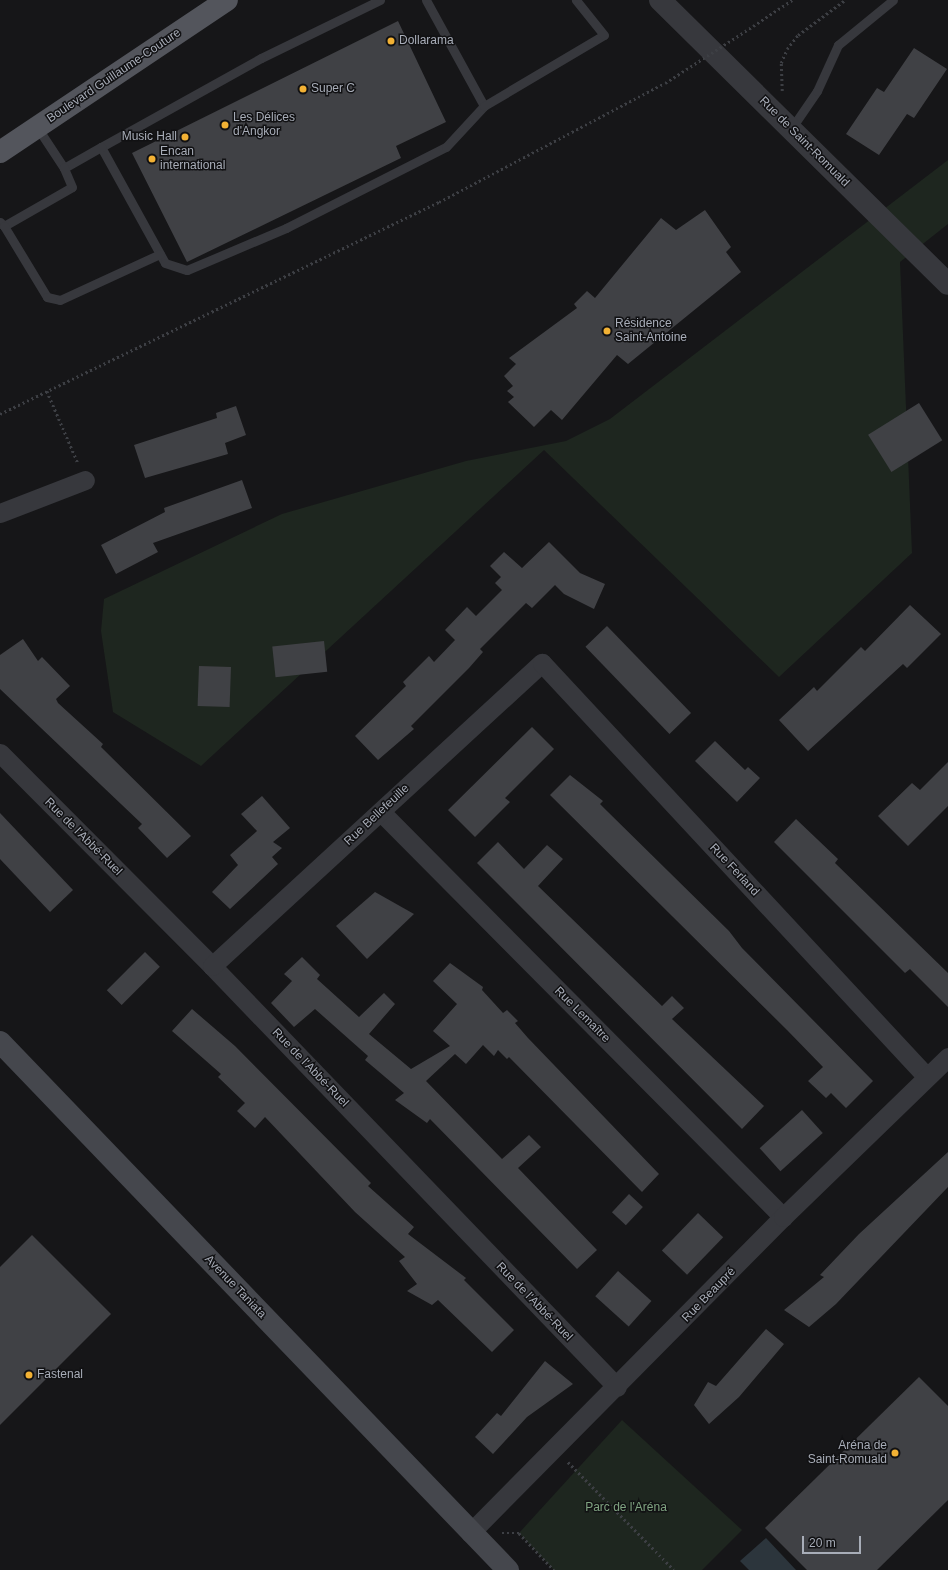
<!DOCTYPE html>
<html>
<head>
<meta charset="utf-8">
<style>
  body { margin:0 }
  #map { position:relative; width:948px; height:1570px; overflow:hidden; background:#161618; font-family:Helvetica,sans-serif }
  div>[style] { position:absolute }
  .green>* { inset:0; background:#1e261f }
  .water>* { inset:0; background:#2c353c }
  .building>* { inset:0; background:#404145; transform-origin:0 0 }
  .path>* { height:2.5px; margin-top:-1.25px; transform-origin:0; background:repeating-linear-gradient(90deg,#3d3f44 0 2px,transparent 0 5px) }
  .service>* { height:9px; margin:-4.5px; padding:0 4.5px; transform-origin:4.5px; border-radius:4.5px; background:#37383d }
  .minor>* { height:19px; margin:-9.5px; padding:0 9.5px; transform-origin:9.5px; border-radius:9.5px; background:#37383d }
  .tertiary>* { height:22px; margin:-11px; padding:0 11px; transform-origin:11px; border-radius:11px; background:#37383d }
  .secondary>* { height:22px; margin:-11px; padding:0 11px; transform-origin:11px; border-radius:11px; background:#45474d }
  .primary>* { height:22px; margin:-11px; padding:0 11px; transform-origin:11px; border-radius:11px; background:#53555c }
  .path-bridge>* { height:2.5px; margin-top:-1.25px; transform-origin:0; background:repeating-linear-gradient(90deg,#3d3f44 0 2px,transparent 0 5px) }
  .dots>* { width:11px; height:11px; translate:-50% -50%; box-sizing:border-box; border:2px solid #111113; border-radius:50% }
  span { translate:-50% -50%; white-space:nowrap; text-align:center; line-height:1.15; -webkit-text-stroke:3px #111113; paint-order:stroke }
  .poi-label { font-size:12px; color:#a8adb8 }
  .left { translate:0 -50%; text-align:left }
  .right { translate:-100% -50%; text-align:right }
  .street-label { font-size:12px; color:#a8adb8 }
  .park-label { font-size:12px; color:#7fa381 }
  .scale { position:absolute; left:802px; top:1536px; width:59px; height:18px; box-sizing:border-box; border:2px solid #a8adb8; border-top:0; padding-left:5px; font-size:12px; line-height:14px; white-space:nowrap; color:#a8adb8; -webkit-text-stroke:3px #111113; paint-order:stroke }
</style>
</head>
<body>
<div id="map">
  <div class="green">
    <div style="clip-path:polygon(948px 160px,948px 224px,900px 262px,912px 553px,779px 677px,544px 450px,201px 766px,113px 712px,101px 631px,104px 599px,282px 514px,466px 461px,566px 441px,610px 419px)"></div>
    <div style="clip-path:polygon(622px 1420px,742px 1530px,702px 1570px,554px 1570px,519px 1533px)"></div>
  </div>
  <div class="water">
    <div style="clip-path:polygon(766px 1538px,796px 1570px,749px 1570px,740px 1561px)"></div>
  </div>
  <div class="building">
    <div style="clip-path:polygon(398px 21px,446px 122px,396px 146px,401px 158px,187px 262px,132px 153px)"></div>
    <div style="clip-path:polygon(914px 48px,947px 69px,914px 118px,907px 114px,879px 155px,846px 134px,877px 88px,884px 92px)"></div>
    <div style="clip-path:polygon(705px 210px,731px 247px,726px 252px,741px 272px,628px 364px,617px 355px,562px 420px,551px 410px,534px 427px,508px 402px,514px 397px,507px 391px,513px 386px,504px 376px,516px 364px,509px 358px,577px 308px,574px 304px,587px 291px,595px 298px,661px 218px,676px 230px)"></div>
    <div style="left:919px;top:403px;width:44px;height:60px;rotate:58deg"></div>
    <div style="clip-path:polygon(236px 406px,246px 435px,225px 443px,228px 454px,145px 478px,134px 445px,217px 418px,216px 413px)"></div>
    <div style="clip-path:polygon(242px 480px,252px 508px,153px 543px,158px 552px,116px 574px,101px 545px,165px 512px,164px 508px)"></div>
    <div style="clip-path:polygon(549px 542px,580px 573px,605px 584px,594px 609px,564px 594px,555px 585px,532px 608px,526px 603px,480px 649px,483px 652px,469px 668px,411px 726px,414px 729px,378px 760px,355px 736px,406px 686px,403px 682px,429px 656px,434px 662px,455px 640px,445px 630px,467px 607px,476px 616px,502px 590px,495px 583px,501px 577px,490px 566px,504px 552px,522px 568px)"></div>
    <div style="clip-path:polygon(910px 605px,941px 634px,907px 668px,903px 664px,808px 751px,779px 720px,814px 687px,817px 691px,861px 647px,865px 651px)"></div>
    <div style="left:607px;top:626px;width:121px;height:30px;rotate:46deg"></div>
    <div style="clip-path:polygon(23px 639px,38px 661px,42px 657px,70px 686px,56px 699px,58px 703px,103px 744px,101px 747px,191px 836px,167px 858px,138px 828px,142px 824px,0 689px,0 655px)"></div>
    <div style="left:324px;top:641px;width:31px;height:52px;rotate:84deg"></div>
    <div style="left:199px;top:666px;width:32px;height:40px;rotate:2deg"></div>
    <div style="clip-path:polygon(532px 727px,554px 749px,505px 798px,510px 802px,475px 837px,448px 810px)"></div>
    <div style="clip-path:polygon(715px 741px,745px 770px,748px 767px,760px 778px,737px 802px,695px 761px)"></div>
    <div style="clip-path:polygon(948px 762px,948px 806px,908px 846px,878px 816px,912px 783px,920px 790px)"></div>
    <div style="clip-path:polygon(570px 775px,603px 801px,600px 804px,607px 811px,729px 931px,742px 948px,873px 1081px,846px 1108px,831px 1093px,826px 1098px,808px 1081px,823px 1067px,787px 1030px,550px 795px)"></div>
    <div style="clip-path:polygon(262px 796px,290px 828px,273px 842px,282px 848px,272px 857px,278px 864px,230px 909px,212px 892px,238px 865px,230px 855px,257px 831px,241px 814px)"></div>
    <div style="clip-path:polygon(0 813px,73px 890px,50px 912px,0 859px)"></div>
    <div style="clip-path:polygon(796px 819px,838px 859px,835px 863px,948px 973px,948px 1007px,910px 969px,905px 973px,774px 842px)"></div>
    <div style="clip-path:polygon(498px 842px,524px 869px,547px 845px,563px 859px,538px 886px,662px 1006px,672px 996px,684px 1008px,672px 1019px,764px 1106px,742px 1129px,477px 863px)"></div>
    <div style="clip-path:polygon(375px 892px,414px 914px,367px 959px,336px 926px)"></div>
    <div style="left:145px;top:952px;width:21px;height:54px;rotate:45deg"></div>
    <div style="clip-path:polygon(302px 957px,320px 975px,317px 979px,359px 1017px,384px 993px,395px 1004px,369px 1034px,411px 1069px,450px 1046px,433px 1031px,457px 1004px,433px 981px,450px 963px,483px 987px,482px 990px,503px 1013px,507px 1010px,518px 1021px,515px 1023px,528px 1038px,659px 1174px,642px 1192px,509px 1057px,507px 1059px,498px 1050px,494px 1056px,483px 1045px,466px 1064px,455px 1054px,426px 1081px,502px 1159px,529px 1135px,541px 1147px,518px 1168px,597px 1250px,577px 1269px,430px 1119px,427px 1123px,395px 1100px,404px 1093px,365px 1060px,368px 1056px,315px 1009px,294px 1027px,271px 1003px,292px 981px,284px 974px)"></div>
    <div style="clip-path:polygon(192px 1009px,235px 1046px,371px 1183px,368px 1186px,414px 1227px,408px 1234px,466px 1278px,464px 1280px,514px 1330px,492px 1352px,438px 1300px,432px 1305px,407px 1291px,417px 1284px,399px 1261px,405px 1257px,355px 1212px,265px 1117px,255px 1128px,237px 1111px,245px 1103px,218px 1077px,221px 1074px,172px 1031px)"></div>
    <div style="left:802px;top:1110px;width:31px;height:57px;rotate:48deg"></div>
    <div style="clip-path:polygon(948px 1152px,948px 1187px,836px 1304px,809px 1327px,784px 1310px,824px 1277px,820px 1275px,859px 1234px)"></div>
    <div style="left:629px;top:1194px;width:19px;height:25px;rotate:43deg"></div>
    <div style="left:698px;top:1213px;width:35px;height:52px;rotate:44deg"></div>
    <div style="clip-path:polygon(32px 1235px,111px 1314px,0 1425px,0 1267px)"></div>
    <div style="left:618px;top:1271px;width:45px;height:34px;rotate:42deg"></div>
    <div style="clip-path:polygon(766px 1329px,784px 1344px,739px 1397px,709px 1424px,694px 1405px,708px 1382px,716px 1386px)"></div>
    <div style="clip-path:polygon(545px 1361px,573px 1384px,527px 1417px,493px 1454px,475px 1437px,497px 1413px,501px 1416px)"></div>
    <div style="clip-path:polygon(919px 1377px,948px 1406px,948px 1500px,877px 1570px,807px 1570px,765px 1528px)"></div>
  </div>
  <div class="path">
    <div style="left:753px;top:26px;width:47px;rotate:-33.7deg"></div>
    <div style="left:782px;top:91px;width:28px;rotate:-92deg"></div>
    <div style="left:781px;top:63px;width:15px;rotate:-67deg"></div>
    <div style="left:787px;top:49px;width:18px;rotate:-52deg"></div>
    <div style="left:798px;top:35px;width:59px;rotate:-36.7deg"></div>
    <div style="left:47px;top:391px;width:78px;rotate:66.7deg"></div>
    <div style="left:0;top:414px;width:488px;rotate:-25.8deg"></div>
    <div style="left:439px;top:202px;width:255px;rotate:-27.8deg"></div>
    <div style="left:568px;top:1462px;width:151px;rotate:45.5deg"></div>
    <div style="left:502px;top:1533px;width:17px"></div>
    <div style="left:519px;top:1533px;width:51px;rotate:46.6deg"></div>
  </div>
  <div class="service">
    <div style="left:380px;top:0;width:132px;rotate:154deg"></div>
    <div style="left:261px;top:58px;width:183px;rotate:150.9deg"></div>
    <div style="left:101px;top:147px;width:132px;rotate:61.1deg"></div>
    <div style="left:165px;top:263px;width:23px;rotate:18deg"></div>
    <div style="left:187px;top:270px;width:108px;rotate:-23deg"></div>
    <div style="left:286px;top:228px;width:179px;rotate:-26.9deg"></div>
    <div style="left:446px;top:147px;width:56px;rotate:-47.2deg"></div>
    <div style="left:426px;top:0;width:121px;rotate:61.3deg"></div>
    <div style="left:484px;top:106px;width:139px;rotate:-30.6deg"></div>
    <div style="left:604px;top:35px;width:45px;rotate:-128.7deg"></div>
    <div style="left:37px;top:127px;width:49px;rotate:56.6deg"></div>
    <div style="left:64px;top:168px;width:43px;rotate:-29.6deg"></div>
    <div style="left:791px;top:129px;width:46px;rotate:-55.6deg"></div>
    <div style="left:817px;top:91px;width:51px;rotate:-65.5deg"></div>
    <div style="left:838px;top:45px;width:71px;rotate:-39.3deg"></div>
    <div style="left:0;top:222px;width:6px;rotate:45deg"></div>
    <div style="left:4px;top:226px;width:78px;rotate:-29.8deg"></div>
    <div style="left:72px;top:187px;width:21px;rotate:-113deg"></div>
    <div style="left:4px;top:226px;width:83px;rotate:58.8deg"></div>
    <div style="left:47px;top:297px;width:13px;rotate:13deg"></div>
    <div style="left:60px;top:300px;width:110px;rotate:-24.7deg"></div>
  </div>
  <div class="minor">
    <div style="left:0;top:513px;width:91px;rotate:-21.2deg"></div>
    <div style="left:0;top:753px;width:301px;rotate:45.1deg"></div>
    <div style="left:212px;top:966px;width:584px;rotate:46.11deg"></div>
    <div style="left:381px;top:812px;width:571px;rotate:45.21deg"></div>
    <div style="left:212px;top:966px;width:448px;rotate:-42.6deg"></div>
    <div style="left:542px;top:663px;width:565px;rotate:47.08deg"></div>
    <div style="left:470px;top:1533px;width:445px;rotate:-45.3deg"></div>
    <div style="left:783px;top:1217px;width:230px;rotate:-44.1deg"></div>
  </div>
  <div class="tertiary">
    <div style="left:660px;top:0;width:404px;rotate:44.6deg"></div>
  </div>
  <div class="secondary">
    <div style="left:0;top:1042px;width:733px;rotate:46.11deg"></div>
  </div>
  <div class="primary">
    <div style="left:0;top:152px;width:273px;rotate:-33.8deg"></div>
  </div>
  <div class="path-bridge">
    <div style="left:665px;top:83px;width:105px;rotate:-32.9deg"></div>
  </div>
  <div class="dots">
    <div style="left:391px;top:41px;background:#f2b134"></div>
    <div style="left:303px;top:89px;background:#f2b134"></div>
    <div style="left:225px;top:125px;background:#f2b134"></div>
    <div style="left:185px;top:137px;background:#f2b134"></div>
    <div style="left:152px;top:159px;background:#f2b134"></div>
    <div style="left:607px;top:331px;background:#f2b134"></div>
    <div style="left:29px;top:1375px;background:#f2b134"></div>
    <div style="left:895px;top:1453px;background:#f2b134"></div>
  </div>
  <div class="poi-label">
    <span class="left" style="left:399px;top:41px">Dollarama</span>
    <span class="left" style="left:311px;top:89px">Super C</span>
    <span class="left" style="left:233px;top:125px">Les Délices<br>d'Angkor</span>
    <span class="right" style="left:177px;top:137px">Music Hall</span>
    <span class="left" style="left:160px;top:159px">Encan<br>international</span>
    <span class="left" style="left:615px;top:331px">Résidence<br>Saint-Antoine</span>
    <span class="left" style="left:37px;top:1375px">Fastenal</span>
    <span class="right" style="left:887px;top:1453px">Aréna de<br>Saint-Romuald</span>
  </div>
  <div class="street-label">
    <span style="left:114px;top:76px;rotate:-34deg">Boulevard Guillaume-Couture</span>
    <span style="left:804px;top:142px;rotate:45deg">Rue de Saint-Romuald</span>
    <span style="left:377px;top:815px;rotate:-43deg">Rue Bellefeuille</span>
    <span style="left:83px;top:837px;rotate:45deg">Rue de l'Abbé-Ruel</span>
    <span style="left:734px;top:870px;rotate:47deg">Rue Ferland</span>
    <span style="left:582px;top:1015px;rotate:45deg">Rue Lemaître</span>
    <span style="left:310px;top:1068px;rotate:46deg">Rue de l'Abbé-Ruel</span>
    <span style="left:235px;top:1287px;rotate:46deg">Avenue Taniata</span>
    <span style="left:709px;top:1295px;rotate:-46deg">Rue Beaupré</span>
    <span style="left:534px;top:1302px;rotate:46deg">Rue de l'Abbé-Ruel</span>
  </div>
  <div class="park-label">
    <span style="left:626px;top:1508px">Parc de l'Aréna</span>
  </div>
  <div class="scale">20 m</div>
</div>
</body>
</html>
